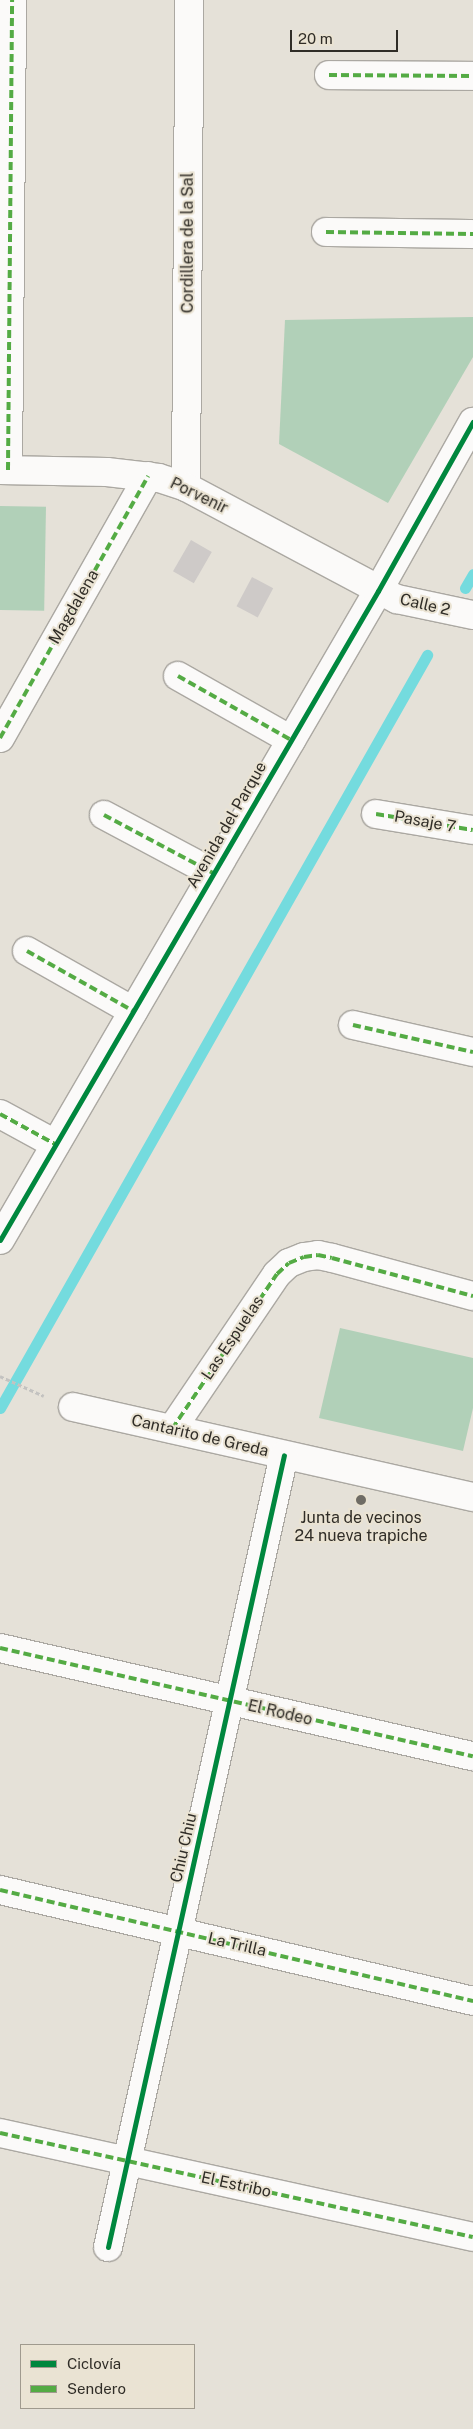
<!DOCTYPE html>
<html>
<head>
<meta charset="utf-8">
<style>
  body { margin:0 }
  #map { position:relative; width:473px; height:2429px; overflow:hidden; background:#e5e1d8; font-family:"Public Sans",sans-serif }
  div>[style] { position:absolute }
  .green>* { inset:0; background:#b1d0b8; transform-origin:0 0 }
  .stream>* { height:11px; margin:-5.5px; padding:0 5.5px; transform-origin:5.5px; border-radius:5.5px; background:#74dbde }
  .building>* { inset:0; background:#cecac8; transform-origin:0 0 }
  .path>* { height:3px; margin-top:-1.5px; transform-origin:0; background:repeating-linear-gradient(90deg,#c3c2c0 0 4px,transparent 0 6.5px) }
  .roads { filter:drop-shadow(1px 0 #aba8a2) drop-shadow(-1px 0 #aba8a2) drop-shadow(0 1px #aba8a2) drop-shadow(0 -1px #aba8a2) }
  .street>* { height:28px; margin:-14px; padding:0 14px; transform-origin:14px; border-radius:14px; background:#fbfaf9 }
  .secondary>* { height:28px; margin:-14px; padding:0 14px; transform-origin:14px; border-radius:14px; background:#fbfaf9 }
  .quiet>* { height:4px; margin-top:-2px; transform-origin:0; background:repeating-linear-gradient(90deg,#54ab44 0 8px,transparent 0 12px) }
  .cycleway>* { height:5px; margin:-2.5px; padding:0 2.5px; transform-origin:2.5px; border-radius:2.5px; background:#00873e }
  .dots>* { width:14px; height:14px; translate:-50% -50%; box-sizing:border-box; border:2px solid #eae3d3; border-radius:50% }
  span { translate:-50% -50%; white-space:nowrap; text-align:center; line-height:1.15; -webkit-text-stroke:4px #eae3d3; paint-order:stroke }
  .street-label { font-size:16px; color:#302d27 }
  .poi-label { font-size:16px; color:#302d27 }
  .legend { position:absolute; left:20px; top:2344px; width:175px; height:65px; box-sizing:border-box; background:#eae3d3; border:1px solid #a09a8e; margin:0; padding:6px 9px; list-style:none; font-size:15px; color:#302d27 }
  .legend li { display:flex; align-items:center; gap:10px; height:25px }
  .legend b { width:25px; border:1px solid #a09a8e }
  .scale { position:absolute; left:290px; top:30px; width:108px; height:22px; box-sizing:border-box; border:2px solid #302d27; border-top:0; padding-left:6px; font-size:15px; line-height:18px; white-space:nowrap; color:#302d27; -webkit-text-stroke:4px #eae3d3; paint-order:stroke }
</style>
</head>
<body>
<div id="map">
  <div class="green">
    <div style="clip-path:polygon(473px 317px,473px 357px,388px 503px,279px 444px,285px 320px)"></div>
    <div style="left:0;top:506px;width:46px;height:104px;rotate:1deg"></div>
    <div style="clip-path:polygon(340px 1328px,473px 1358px,473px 1408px,463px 1451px,319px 1418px)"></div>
  </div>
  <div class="stream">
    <div style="left:465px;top:588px;width:16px;rotate:-60deg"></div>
    <div style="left:0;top:1408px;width:866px;rotate:-60.44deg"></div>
  </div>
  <div class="building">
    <div style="left:191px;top:540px;width:24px;height:36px;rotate:30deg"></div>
    <div style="left:252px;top:577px;width:24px;height:33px;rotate:28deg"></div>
  </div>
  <div class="path">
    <div style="left:0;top:1376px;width:48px;rotate:24.4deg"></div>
  </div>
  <div class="roads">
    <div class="street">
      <div style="left:329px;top:75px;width:144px;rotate:0.4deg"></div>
      <div style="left:326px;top:232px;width:147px;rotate:0.8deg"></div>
      <div style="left:8px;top:470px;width:470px;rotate:-89.5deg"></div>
      <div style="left:186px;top:487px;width:487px;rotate:-89.6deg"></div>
      <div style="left:178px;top:676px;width:130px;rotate:29.5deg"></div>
      <div style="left:0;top:738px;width:301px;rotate:-60.5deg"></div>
      <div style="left:376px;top:814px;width:98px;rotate:9.4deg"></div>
      <div style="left:104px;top:815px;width:123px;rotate:28deg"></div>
      <div style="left:27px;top:951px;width:122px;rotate:29.5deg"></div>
      <div style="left:353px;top:1025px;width:123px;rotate:12.7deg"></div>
      <div style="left:0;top:1114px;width:63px;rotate:28.6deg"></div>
      <div style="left:0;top:1240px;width:751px;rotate:-59.78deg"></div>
      <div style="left:73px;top:1407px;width:410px;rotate:12.7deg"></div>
      <div style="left:172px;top:1429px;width:187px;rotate:-55.9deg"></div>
      <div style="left:277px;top:1274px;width:16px;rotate:-43deg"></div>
      <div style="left:289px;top:1263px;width:16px;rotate:-22deg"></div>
      <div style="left:304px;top:1257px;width:14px;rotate:-8deg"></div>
      <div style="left:318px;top:1255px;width:14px;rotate:12deg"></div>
      <div style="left:332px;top:1258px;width:146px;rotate:15.1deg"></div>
      <div style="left:0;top:1648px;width:485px;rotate:12.9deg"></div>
      <div style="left:0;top:1890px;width:486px;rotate:13.2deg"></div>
      <div style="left:0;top:2133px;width:484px;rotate:12.4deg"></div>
      <div style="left:108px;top:2247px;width:811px;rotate:-77.47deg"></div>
    </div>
    <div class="secondary">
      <div style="left:0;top:470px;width:107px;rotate:1.1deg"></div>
      <div style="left:107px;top:472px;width:52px;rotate:6.6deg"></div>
      <div style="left:159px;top:478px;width:28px;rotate:18deg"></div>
      <div style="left:186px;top:487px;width:239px;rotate:28deg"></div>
      <div style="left:397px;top:599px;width:78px;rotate:11.9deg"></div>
      <div style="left:378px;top:591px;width:194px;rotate:-60.7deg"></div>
    </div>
  </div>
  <div class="quiet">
    <div style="left:329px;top:75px;width:144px;rotate:0.4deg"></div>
    <div style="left:326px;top:232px;width:147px;rotate:0.8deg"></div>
    <div style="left:8px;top:470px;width:470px;rotate:-89.5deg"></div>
    <div style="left:178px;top:676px;width:130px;rotate:29.5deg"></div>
    <div style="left:0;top:738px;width:301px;rotate:-60.5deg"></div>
    <div style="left:376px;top:814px;width:98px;rotate:9.4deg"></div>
    <div style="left:104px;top:815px;width:123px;rotate:28deg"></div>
    <div style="left:27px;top:951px;width:122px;rotate:29.5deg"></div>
    <div style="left:353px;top:1025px;width:123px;rotate:12.7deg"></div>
    <div style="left:0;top:1114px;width:63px;rotate:28.6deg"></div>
    <div style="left:172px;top:1429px;width:187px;rotate:-55.9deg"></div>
    <div style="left:277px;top:1274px;width:16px;rotate:-43deg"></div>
    <div style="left:289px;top:1263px;width:16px;rotate:-22deg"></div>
    <div style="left:304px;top:1257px;width:14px;rotate:-8deg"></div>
    <div style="left:318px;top:1255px;width:14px;rotate:12deg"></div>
    <div style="left:332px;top:1258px;width:146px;rotate:15.1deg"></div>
    <div style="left:0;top:1648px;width:485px;rotate:12.9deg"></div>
    <div style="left:0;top:1890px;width:486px;rotate:13.2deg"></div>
    <div style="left:0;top:2133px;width:484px;rotate:12.4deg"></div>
  </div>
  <div class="cycleway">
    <div style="left:0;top:1240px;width:751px;rotate:-59.78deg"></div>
    <div style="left:378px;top:591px;width:194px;rotate:-60.7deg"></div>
    <div style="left:108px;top:2247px;width:811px;rotate:-77.47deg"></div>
  </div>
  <div class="dots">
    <div style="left:361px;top:1500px;background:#6f6c65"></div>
  </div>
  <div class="street-label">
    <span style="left:188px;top:243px;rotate:-90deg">Cordillera de la Sal</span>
    <span style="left:199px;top:496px;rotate:26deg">Porvenir</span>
    <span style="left:425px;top:605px;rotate:13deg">Calle 2</span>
    <span style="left:74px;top:607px;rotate:-60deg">Magdalena</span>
    <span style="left:425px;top:822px;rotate:10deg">Pasaje 7</span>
    <span style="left:227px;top:825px;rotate:-60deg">Avenida del Parque</span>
    <span style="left:233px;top:1338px;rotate:-56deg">Las Espuelas</span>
    <span style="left:200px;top:1436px;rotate:13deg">Cantarito de Greda</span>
    <span style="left:280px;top:1713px;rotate:13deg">El Rodeo</span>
    <span style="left:184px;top:1848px;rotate:-77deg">Chiu Chiu</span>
    <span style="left:237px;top:1945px;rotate:13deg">La Trilla</span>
    <span style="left:236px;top:2185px;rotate:12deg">El Estribo</span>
  </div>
  <div class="poi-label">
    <span style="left:361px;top:1527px">Junta de vecinos<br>24 nueva trapiche</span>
  </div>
  <ul class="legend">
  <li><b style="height:6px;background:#00873e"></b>Ciclovía</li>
  <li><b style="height:6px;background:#54ab44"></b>Sendero</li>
  </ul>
  <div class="scale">20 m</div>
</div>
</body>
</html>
